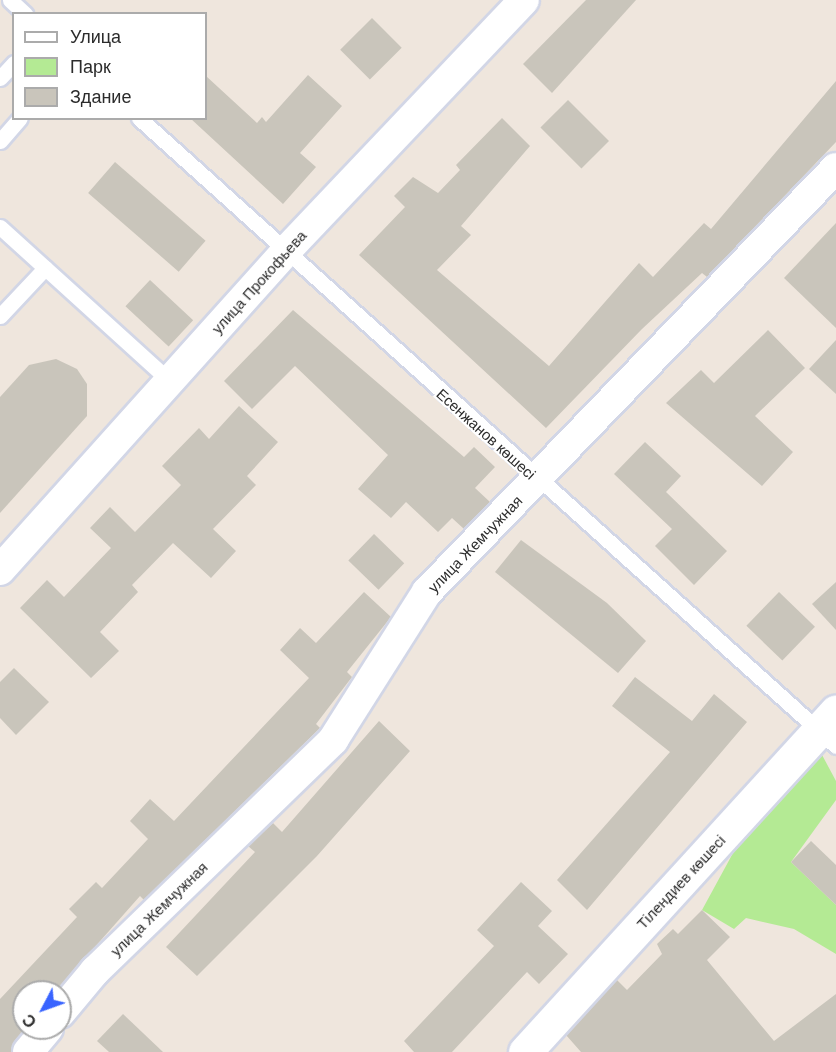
<!DOCTYPE html>
<html>
<head>
<meta charset="utf-8">
<style>
  body { margin:0 }
  #map { position:relative; width:836px; height:1052px; overflow:hidden; background:#efe6dd; font-family:Helvetica,sans-serif }
  div>[style] { position:absolute }
  .green>* { inset:0; background:#b4ea94 }
  .building>* { inset:0; background:#c9c5bb; transform-origin:0 0 }
  .roads { filter:drop-shadow(2px 0 #d2d6e6) drop-shadow(-2px 0 #d2d6e6) drop-shadow(0 2px #d2d6e6) drop-shadow(0 -2px #d2d6e6) }
  .service>* { height:15px; margin:-7.5px; padding:0 7.5px; transform-origin:7.5px; border-radius:7.5px; background:#fff }
  .minor>* { height:30px; margin:-15px; padding:0 15px; transform-origin:15px; border-radius:15px; background:#fff }
  .tertiary>* { height:33px; margin:-16.5px; padding:0 16.5px; transform-origin:16.5px; border-radius:16.5px; background:#fff }
  span { translate:-50% -50%; white-space:nowrap; text-align:center; line-height:1.15; -webkit-text-stroke:4.5px #fff; paint-order:stroke }
  .street-label { font-size:15px; color:#2c2c2c }
  .legend { position:absolute; left:12px; top:12px; width:195px; height:108px; box-sizing:border-box; background:#fff; border:2px solid #ababab; margin:0; padding:8px 10px; list-style:none; font-size:18px; color:#2c2c2c }
  .legend li { display:flex; align-items:center; gap:12px; height:30px }
  .legend b { width:30px; border:2px solid #ababab }
  .north { position:absolute; left:12px; top:980px; width:60px; height:60px; box-sizing:border-box; background:#fff; border:2px solid #ababab; border-radius:50%; rotate:229deg; font-size:16px; font-weight:700; line-height:24px; text-align:center; color:#2c2c2c }
  .north::after { content:''; display:block; margin:auto; width:21px; height:27px; background:#3964ff; clip-path:polygon(50% 0,100% 100%,50% 72%,0 100%) }
</style>
</head>
<body>
<div id="map">
  <div class="green">
    <div style="clip-path:polygon(821px 753px,836px 781px,836px 800px,791px 862px,836px 905px,836px 954px,794px 929px,746px 918px,734px 929px,702px 910px,751px 820px)"></div>
  </div>
  <div class="building">
    <div style="clip-path:polygon(586px 0,636px 0,552px 93px,523px 64px)"></div>
    <div style="left:372px;top:18px;width:42px;height:45px;rotate:45deg"></div>
    <div style="clip-path:polygon(308px 75px,342px 106px,300px 153px,316px 167px,283px 204px,190px 118px,206px 118px,206px 76px,257px 123px,262px 117px,266px 122px)"></div>
    <div style="clip-path:polygon(836px 81px,836px 142px,707px 277px,702px 273px,642px 329px,546px 428px,359px 255px,405px 207px,394px 196px,413px 177px,438px 193px,460px 170px,456px 165px,502px 118px,530px 146px,461px 226px,471px 235px,437px 270px,549px 366px,639px 263px,653px 277px,704px 223px,711px 229px)"></div>
    <div style="left:568px;top:100px;width:58px;height:39px;rotate:45deg"></div>
    <div style="left:115px;top:162px;width:120px;height:41px;rotate:41deg"></div>
    <div style="clip-path:polygon(836px 223px,836px 328px,784px 278px)"></div>
    <div style="left:150px;top:280px;width:59px;height:36px;rotate:43deg"></div>
    <div style="clip-path:polygon(293px 310px,464px 457px,474px 447px,495px 467px,475px 488px,490px 502px,464px 529px,452px 518px,438px 532px,406px 502px,391px 518px,358px 489px,388px 455px,295px 366px,252px 409px,224px 381px)"></div>
    <div style="clip-path:polygon(768px 330px,805px 368px,755px 416px,793px 452px,762px 486px,666px 403px,701px 370px,714px 383px)"></div>
    <div style="clip-path:polygon(836px 340px,836px 394px,809px 369px)"></div>
    <div style="clip-path:polygon(56px 359px,77px 369px,87px 384px,87px 416px,0 513px,0 397px,29px 365px)"></div>
    <div style="clip-path:polygon(239px 406px,278px 442px,247px 476px,256px 485px,213px 529px,236px 551px,211px 578px,173px 543px,132px 585px,138px 592px,100px 632px,119px 651px,91px 678px,20px 608px,47px 580px,64px 597px,111px 548px,90px 528px,110px 507px,135px 532px,181px 485px,162px 466px,199px 428px,209px 439px)"></div>
    <div style="clip-path:polygon(645px 442px,681px 476px,666px 492px,727px 551px,694px 585px,655px 546px,672px 529px,614px 474px)"></div>
    <div style="left:374px;top:534px;width:42px;height:37px;rotate:44deg"></div>
    <div style="clip-path:polygon(521px 540px,607px 603px,646px 641px,618px 673px,495px 572px)"></div>
    <div style="clip-path:polygon(836px 582px,836px 630px,812px 604px)"></div>
    <div style="clip-path:polygon(364px 592px,391px 617px,347px 672px,352px 677px,316px 724px,320px 728px,144px 900px,140px 896px,55px 992px,24px 992px,26px 1028px,11px 1052px,0 1052px,0 999px,77px 917px,69px 909px,96px 882px,102px 888px,148px 839px,130px 821px,150px 799px,174px 821px,309px 678px,280px 650px,300px 628px,316px 643px)"></div>
    <div style="left:779px;top:592px;width:50px;height:47px;rotate:44deg"></div>
    <div style="clip-path:polygon(14px 668px,49px 702px,16px 735px,0 718px,0 682px)"></div>
    <div style="clip-path:polygon(635px 677px,692px 721px,714px 694px,747px 722px,587px 910px,557px 880px,670px 752px,612px 706px)"></div>
    <div style="clip-path:polygon(379px 721px,410px 751px,317px 856px,197px 976px,166px 947px,255px 852px,248px 846px,273px 823px,282px 832px)"></div>
    <div style="clip-path:polygon(811px 841px,836px 865px,836px 905px,791px 862px)"></div>
    <div style="clip-path:polygon(521px 882px,552px 911px,538px 926px,568px 954px,539px 984px,527px 972px,452px 1052px,414px 1052px,404px 1041px,494px 946px,477px 930px)"></div>
    <div style="clip-path:polygon(702px 910px,730px 937px,707px 960px,774px 1041px,836px 994px,836px 1052px,581px 1052px,566px 1035px,617px 980px,627px 990px,662px 954px,657px 944px,673px 929px,678px 934px)"></div>
    <div style="clip-path:polygon(123px 1014px,163px 1052px,109px 1052px,97px 1041px)"></div>
  </div>
  <div class="roads">
    <div class="service">
      <div style="left:10px;top:0;width:21px;rotate:43deg"></div>
      <div style="left:0;top:78px;width:21px;rotate:-47deg"></div>
      <div style="left:139px;top:118px;width:938px;rotate:42.02deg"></div>
      <div style="left:0;top:141px;width:30px;rotate:-49deg"></div>
      <div style="left:0;top:227px;width:229px;rotate:42.2deg"></div>
      <div style="left:0;top:316px;width:66px;rotate:-46.8deg"></div>
    </div>
    <div class="minor">
      <div style="left:0;top:570px;width:427px;rotate:-48.1deg"></div>
      <div style="left:285px;top:252px;width:347px;rotate:-46.5deg"></div>
      <div style="left:60px;top:1013px;width:55px;rotate:-50.2deg"></div>
      <div style="left:95px;top:971px;width:332px;rotate:-44.1deg"></div>
      <div style="left:333px;top:740px;width:175px;rotate:-57.6deg"></div>
      <div style="left:427px;top:592px;width:589px;rotate:-46.03deg"></div>
      <div style="left:28px;top:1052px;width:31px;rotate:-50deg"></div>
    </div>
    <div class="tertiary">
      <div style="left:525px;top:1052px;width:461px;rotate:-47.6deg"></div>
    </div>
  </div>
  <div class="street-label">
    <span style="left:259px;top:282px;rotate:-48deg">улица Прокофьева</span>
    <span style="left:486px;top:434px;rotate:42deg">Есенжанов көшесі</span>
    <span style="left:475px;top:544px;rotate:-46deg">улица Жемчужная</span>
    <span style="left:681px;top:882px;rotate:-47deg">Тілендиев көшесі</span>
    <span style="left:159px;top:909px;rotate:-44deg">улица Жемчужная</span>
  </div>
  <ul class="legend">
  <li><b style="height:8px;background:#fff"></b>Улица</li>
  <li><b style="height:16px;background:#b4ea94"></b>Парк</li>
  <li><b style="height:16px;background:#c9c5bb"></b>Здание</li>
  </ul>
  <div class="north">С</div>
</div>
</body>
</html>
